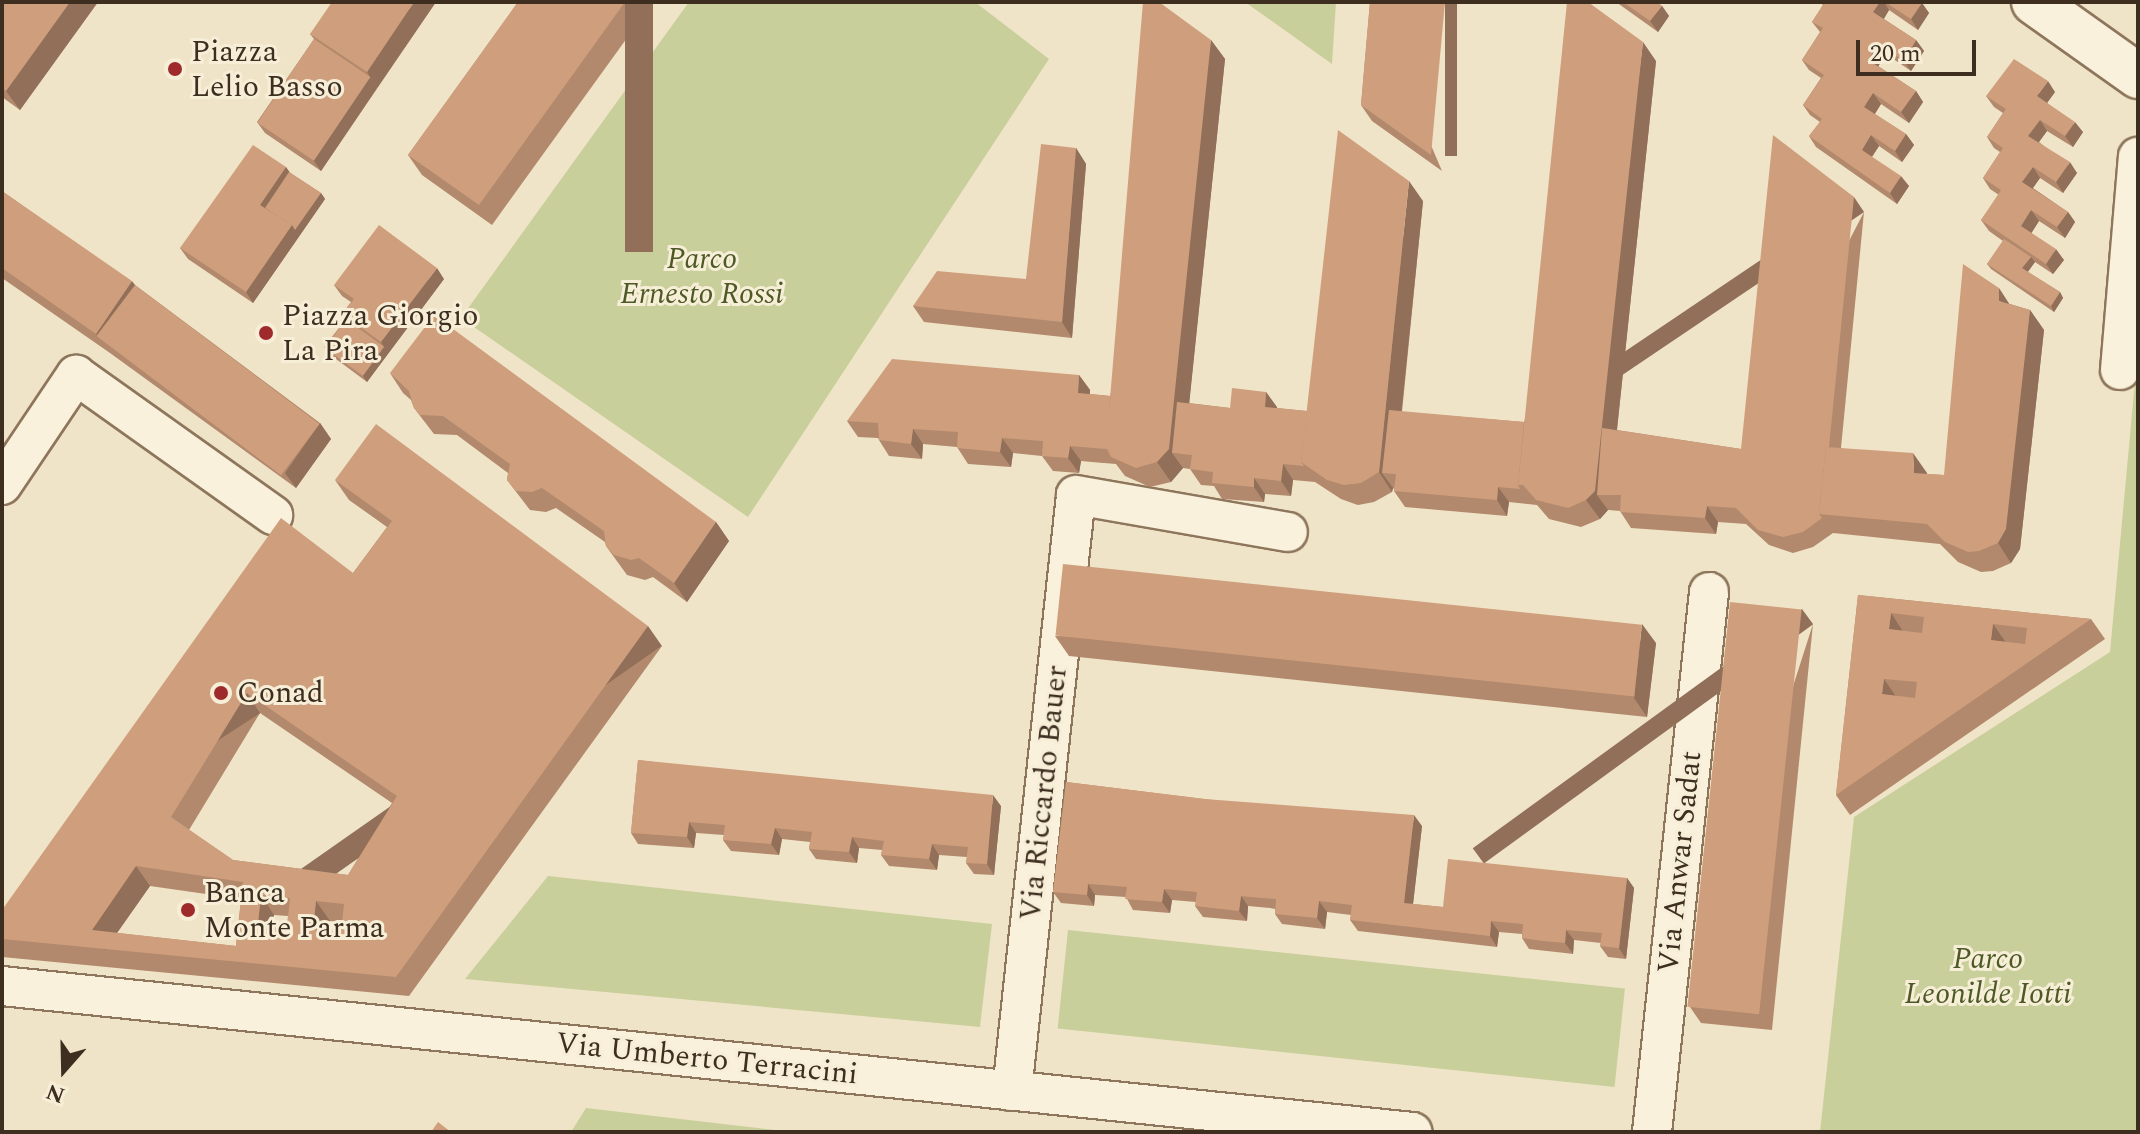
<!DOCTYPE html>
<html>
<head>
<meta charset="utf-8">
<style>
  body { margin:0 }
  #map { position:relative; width:2140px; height:1134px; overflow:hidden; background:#f0e4c8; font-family:Spectral,serif }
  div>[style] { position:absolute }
  .green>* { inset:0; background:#c9cf9b; transform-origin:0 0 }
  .roads { filter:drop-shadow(2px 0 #8d765c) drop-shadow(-2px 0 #8d765c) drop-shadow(0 2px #8d765c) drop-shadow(0 -2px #8d765c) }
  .street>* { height:38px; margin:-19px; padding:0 19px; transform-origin:19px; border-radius:19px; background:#faf1dc }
  .secondary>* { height:44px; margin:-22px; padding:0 22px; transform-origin:22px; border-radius:22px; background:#faf1dc }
  .wall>* { inset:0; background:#b2896c }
  .shaded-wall>* { inset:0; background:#916f58; transform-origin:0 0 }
  .building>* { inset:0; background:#cf9f7d; transform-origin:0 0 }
  .dots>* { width:22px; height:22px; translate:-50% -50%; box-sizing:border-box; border:4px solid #f7eed8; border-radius:50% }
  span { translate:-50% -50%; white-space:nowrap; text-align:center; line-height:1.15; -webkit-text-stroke:6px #f7eed8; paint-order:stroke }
  .poi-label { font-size:30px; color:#3d2e20 }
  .left { translate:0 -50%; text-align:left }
  .park-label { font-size:30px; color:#4d5a26; font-style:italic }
  .street-label { font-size:30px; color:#3d2e20 }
  .frame { position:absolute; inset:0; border:4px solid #3d2e20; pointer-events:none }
  .north { position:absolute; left:24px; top:1030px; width:80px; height:80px; -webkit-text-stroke:6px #f7eed8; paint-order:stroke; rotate:200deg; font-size:22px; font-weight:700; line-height:32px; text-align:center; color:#3d2e20 }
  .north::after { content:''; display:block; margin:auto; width:28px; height:36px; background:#3d2e20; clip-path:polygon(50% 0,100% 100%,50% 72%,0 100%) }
  .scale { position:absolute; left:1856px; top:40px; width:120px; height:36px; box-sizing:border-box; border:4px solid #3d2e20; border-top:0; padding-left:10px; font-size:24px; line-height:28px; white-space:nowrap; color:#3d2e20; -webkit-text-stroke:6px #f7eed8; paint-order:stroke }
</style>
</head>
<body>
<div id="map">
  <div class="green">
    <div style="clip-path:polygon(689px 2px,975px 2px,1049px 59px,748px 517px,461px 318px)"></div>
    <div style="clip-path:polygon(1245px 2px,1336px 2px,1332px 64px)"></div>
    <div style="clip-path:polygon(2135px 381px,2138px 383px,2138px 1132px,1820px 1132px,1854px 817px,2110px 652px)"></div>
    <div style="clip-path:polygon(548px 876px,992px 924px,980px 1027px,465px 979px)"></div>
    <div style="left:1068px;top:930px;width:560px;height:99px;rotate:6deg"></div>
    <div style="clip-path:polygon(586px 1108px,793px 1132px,571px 1132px)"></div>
  </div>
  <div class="roads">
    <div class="street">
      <div style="left:2120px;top:370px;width:214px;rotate:-85.2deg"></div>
      <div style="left:2px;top:485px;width:133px;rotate:-56.1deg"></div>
      <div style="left:76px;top:375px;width:242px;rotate:35.4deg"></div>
      <div style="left:2px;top:986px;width:1418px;rotate:5.91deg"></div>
      <div style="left:1012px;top:1091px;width:599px;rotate:-83.87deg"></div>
      <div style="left:1076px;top:495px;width:215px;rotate:9.9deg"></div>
      <div style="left:1652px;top:1132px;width:543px;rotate:-83.97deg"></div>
    </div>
    <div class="secondary">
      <div style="left:2034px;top:2px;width:128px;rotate:35.4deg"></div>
    </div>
  </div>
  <div class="wall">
    <div style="clip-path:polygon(2px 2px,98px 2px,20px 110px,2px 97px)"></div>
    <div style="clip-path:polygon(436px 2px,321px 171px,265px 133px,257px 122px,314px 39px,310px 34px)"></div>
    <div style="clip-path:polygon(518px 2px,653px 2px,492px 225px,422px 175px,408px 155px)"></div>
    <div style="clip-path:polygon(1370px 2px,1442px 171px,1372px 121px,1361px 105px)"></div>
    <div style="clip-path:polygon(1616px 2px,1656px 2px,1662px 6px,1669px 16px,1658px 32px)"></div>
    <div style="clip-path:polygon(1819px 2px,1921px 2px,1929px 13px,1918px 30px,1889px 10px,1884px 19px,1916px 40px,1924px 51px,1911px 71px,1886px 54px,1878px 66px,1916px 91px,1923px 102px,1909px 123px,1881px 104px,1875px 114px,1906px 134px,1914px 145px,1902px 162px,1879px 146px,1872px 157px,1909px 186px,1897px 204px,1816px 147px,1809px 136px,1820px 122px,1810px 115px,1803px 105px,1821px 78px,1809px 70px,1802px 60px,1820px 32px,1812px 22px,1823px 5px)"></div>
    <div style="clip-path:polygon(1211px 40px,1225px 59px,1189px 403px,1230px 408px,1266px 392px,1277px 408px,1307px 411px,1423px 201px,1402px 412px,1524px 422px,1656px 61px,1617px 430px,1741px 449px,1864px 212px,1841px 448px,1927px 473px,1927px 474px,1944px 475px,2010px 304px,2030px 310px,2044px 330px,2020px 549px,2011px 563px,1993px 571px,1981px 572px,1958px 562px,1940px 544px,1833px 533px,1813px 547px,1793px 553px,1769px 545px,1746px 524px,1718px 522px,1716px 534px,1631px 528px,1620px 511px,1608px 510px,1600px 519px,1581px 527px,1549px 519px,1537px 505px,1509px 502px,1507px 516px,1405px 507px,1394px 491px,1394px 489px,1393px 488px,1392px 492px,1374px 502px,1358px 505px,1341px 499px,1315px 482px,1293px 480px,1291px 496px,1265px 494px,1264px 502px,1222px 499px,1214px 486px,1201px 485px,1190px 469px,1183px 468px,1171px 482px,1150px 487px,1125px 476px,1116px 464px,1081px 461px,1079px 473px,1053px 471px,1042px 456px,1013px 453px,1011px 467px,968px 464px,957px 447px,923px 444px,922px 459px,889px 456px,879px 440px,878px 438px,858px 437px,847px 421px,1079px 375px,1090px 390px,1090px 394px,1110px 396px)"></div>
    <div style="clip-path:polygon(2055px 92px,2047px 103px,2083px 132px,2073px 147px,2047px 131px,2039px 142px,2077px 173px,2063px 193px,2040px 178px,2033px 188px,2068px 212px,2075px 222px,2065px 238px,2039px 221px,2031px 233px,2064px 260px,2053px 274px,2035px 262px,2028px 272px,2060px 292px,2063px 298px,2054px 312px,1991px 269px,1987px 264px,2003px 241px,1989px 231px,1981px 220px,1999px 195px,1990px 189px,1983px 178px,2000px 152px,1994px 148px,1987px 137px,2003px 113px,1994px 107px,1986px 96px)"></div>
    <div style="clip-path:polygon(1076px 148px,1086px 164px,1072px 338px,924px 322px,913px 306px,1026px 279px)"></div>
    <div style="clip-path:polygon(286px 167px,289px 172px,321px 193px,325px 199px,253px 303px,188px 259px,180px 248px)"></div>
    <div style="clip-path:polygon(2px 191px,135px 285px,320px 423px,331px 439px,296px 488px,110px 353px,2px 278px)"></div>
    <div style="clip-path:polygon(444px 279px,367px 382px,328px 353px,324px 347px,346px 319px,342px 314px,351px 302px,342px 296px,334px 285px)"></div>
    <div style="clip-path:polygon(390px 373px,716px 522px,729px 541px,687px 602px,653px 577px,645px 580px,627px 575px,606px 546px,605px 542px,556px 508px,546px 512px,530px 510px,507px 480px,508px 473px,457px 435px,434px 434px,414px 408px,411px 400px,403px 393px)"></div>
    <div style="clip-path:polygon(evenodd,335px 480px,662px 646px,409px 996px,2px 957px,2px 910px,353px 573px,387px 527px,349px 500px,335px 480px,260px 713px,392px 803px,348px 875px,233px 860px,189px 830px,260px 713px,335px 480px,150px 886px,241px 899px,236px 946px,117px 933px,150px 886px,335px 480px,274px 915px,288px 916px,287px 927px,273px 925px,274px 915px,335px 480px,330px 921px,342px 922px,341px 932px,329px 931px,330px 921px)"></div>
    <div style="clip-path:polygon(1858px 595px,2091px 619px,2105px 639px,1850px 815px,1836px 795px)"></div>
    <div style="clip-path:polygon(1813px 624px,1772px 1030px,1701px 1023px,1690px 1007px)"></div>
    <div style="clip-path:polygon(1055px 636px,1656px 643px,1647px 717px,1069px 656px)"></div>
    <div style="clip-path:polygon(638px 760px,1001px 806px,994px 875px,974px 874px,966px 863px,967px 857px,939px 855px,937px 870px,889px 866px,881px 855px,882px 850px,859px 848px,857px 863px,816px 859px,809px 849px,810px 842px,782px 839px,779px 855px,731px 851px,723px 840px,724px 835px,696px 833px,694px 848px,638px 844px,631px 833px)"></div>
    <div style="clip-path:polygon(1066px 782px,1422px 826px,1413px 904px,1443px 907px,1627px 878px,1634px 888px,1626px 959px,1608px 957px,1600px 946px,1601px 943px,1574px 940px,1573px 954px,1529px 949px,1522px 938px,1522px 934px,1499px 932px,1497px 947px,1358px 931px,1350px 920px,1351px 915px,1327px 912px,1325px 929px,1282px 924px,1275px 914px,1275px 909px,1270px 908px,1248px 906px,1247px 921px,1203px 917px,1195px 906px,1196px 902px,1172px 900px,1170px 913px,1133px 910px,1126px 897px,1111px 896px,1095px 895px,1094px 906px,1061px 903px,1053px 892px)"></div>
  </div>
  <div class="shaded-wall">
    <div style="clip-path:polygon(70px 2px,98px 2px,20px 110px,6px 91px)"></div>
    <div style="clip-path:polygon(414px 2px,436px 2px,377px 88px,367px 72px)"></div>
    <div style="left:625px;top:2px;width:28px;height:250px"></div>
    <div style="left:1445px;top:2px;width:12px;height:154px"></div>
    <div style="clip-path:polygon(1880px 2px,1884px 2px,1889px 10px,1881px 23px,1873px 12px)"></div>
    <div style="clip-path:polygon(1922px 3px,1929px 13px,1918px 30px,1911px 19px)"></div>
    <div style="clip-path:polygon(1662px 6px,1669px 16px,1658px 32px,1650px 21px)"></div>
    <div style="clip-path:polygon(1211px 40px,1225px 59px,1184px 454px,1172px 453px,1183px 468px,1171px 482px,1157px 462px)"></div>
    <div style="clip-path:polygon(1916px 40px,1924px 51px,1911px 71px,1904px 61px)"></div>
    <div style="clip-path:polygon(1643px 42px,1656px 61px,1610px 495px,1597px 495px,1608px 510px,1600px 519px,1586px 500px)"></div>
    <div style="clip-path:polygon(1878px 44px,1886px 54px,1876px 70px,1868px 60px)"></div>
    <div style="clip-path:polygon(370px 77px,377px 88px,321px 171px,313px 160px)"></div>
    <div style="clip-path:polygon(2048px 81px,2055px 92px,2044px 107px,2037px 96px)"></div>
    <div style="clip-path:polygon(1916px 91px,1923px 102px,1909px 123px,1901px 112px)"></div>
    <div style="clip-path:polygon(1873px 93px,1881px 104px,1872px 118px,1864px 107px)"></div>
    <div style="clip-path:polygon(2040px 120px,2047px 131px,2036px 146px,2028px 136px)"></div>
    <div style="clip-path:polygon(2075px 122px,2083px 132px,2073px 147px,2065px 136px)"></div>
    <div style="clip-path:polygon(1906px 134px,1914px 145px,1902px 162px,1895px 151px)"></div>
    <div style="clip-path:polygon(1871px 135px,1879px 146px,1869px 161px,1862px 150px)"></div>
    <div style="clip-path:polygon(1076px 148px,1086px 164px,1072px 338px,1062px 322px)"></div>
    <div style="clip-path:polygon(2070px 162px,2077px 173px,2063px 193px,2056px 182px)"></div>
    <div style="clip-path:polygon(286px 167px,293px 177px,269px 213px,260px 205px)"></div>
    <div style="clip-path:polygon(2033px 167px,2040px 178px,2030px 192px,2022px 182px)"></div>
    <div style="clip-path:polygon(1901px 176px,1909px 186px,1897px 204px,1890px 193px)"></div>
    <div style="clip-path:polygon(1409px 181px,1423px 201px,1400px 426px,1382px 473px,1393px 488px,1392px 492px,1379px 472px)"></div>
    <div style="clip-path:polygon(321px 193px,325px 199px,253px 303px,246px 292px,292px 225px)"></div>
    <div style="left:1854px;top:197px;width:18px;height:319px;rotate:56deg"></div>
    <div style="clip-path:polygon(2031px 210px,2039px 221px,2029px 237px,2021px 226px)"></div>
    <div style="clip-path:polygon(2068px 212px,2075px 222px,2065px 238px,2057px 227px)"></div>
    <div style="clip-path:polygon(2056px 249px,2064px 260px,2053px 274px,2046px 264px)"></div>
    <div style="clip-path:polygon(2031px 257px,2035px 262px,2026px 274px,2022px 268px)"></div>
    <div style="clip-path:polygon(437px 268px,444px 279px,367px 382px,363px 376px,384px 347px,381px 342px)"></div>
    <div style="clip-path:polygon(132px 281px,146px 300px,99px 338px,96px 334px)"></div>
    <div style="clip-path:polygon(1999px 288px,2012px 308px,1999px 301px)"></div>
    <div style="clip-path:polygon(2060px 292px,2063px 298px,2054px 312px,2051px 306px)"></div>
    <div style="clip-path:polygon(2030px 310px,2044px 330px,2020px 549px,2011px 563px,1998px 543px)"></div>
    <div style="clip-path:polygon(1079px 375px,1090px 390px,1089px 409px,1078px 393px)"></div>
    <div style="clip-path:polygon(1266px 392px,1277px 407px,1275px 422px,1265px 407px)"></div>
    <div style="clip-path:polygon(320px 423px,331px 439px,296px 488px,285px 473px)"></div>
    <div style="clip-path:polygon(913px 429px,923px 444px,922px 459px,911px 444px)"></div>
    <div style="clip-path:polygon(1002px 438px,1013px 453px,1011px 467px,1000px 452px)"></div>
    <div style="clip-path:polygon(1070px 446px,1081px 461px,1079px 473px,1068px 458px)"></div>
    <div style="clip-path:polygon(1913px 453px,1927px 473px,1928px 493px,1914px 473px)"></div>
    <div style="clip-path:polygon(1283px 464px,1293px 480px,1291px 496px,1281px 481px)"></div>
    <div style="clip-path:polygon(1254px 478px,1265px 494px,1264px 502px,1254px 487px)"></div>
    <div style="clip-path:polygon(1498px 487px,1509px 502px,1507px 516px,1497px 500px)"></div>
    <div style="clip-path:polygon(1707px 506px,1718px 522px,1716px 534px,1705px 518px)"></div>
    <div style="clip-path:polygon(716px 522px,729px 541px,687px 602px,674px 583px)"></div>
    <div style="left:1802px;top:609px;width:19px;height:407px;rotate:54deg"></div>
    <div style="clip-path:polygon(1891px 613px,1904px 633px,1889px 629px)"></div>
    <div style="clip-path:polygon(1642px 624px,1656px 643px,1647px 717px,1634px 698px)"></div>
    <div style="clip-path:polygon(1993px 624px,2007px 644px,1991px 640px)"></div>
    <div style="left:648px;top:626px;width:24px;height:432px;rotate:55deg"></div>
    <div style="clip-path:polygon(1884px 679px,1897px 698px,1882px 694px)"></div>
    <div style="left:247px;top:693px;width:24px;height:145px;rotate:57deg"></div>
    <div style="clip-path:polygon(993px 795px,1001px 806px,994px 875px,987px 864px)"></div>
    <div style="clip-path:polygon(1414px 815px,1422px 826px,1412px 913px,1404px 903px)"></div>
    <div style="clip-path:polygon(689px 822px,696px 833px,694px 848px,687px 837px)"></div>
    <div style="clip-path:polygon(775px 828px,782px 839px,779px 855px,771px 844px)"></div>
    <div style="clip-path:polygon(852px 837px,859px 848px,857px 863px,849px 852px)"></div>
    <div style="clip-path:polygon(932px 844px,939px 855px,937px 870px,929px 859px)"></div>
    <div style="clip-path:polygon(136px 866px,150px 886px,105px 950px,92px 930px)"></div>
    <div style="clip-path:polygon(1627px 878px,1634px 888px,1626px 959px,1619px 948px)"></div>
    <div style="clip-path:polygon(1088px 884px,1095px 895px,1094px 906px,1087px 895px)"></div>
    <div style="clip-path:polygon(1164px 889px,1172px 900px,1170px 913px,1162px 902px)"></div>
    <div style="clip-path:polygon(261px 895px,274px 915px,272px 943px,258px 923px)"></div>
    <div style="clip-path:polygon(1241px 896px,1248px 906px,1247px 921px,1239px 911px)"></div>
    <div style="clip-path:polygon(316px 901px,330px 921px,327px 949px,313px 929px)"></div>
    <div style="clip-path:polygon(1319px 901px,1327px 912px,1325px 929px,1317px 918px)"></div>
    <div style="clip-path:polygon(1491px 921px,1499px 932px,1497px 947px,1490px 936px)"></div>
    <div style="clip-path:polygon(1566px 930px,1574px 940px,1573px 954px,1565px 943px)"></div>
  </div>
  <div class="building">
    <div style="clip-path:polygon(2px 2px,70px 2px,6px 91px,2px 88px)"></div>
    <div style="clip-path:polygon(332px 2px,414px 2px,367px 72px,310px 34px)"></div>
    <div style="clip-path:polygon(518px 2px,625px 2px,479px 205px,408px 155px)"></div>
    <div style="clip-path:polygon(1143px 2px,1159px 2px,1211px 40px,1169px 449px,1157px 462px,1136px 468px,1111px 457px,1106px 447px)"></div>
    <div style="clip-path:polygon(1370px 2px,1445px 2px,1431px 155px,1361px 105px)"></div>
    <div style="clip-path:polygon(1567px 2px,1588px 2px,1643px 42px,1595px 491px,1586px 500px,1568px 508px,1536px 500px,1523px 485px,1518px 485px)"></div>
    <div style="clip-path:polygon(1623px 2px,1656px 2px,1662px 6px,1650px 21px)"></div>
    <div style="clip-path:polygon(1825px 2px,1880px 2px,1873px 12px,1916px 40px,1904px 61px,1878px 44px,1868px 60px,1916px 91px,1901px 112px,1873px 93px,1864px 107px,1906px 134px,1895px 151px,1871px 135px,1862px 150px,1901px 176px,1890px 193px,1809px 136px,1822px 119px,1803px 105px,1824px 75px,1802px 60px,1823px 28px,1812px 22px)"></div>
    <div style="clip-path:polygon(1885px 2px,1921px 2px,1922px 3px,1911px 19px)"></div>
    <div style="left:314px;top:39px;width:68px;height:101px;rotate:34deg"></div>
    <div style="clip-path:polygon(2014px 59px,2048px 81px,2037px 96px,2075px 122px,2065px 136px,2040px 120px,2028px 136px,2070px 162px,2056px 182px,2033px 167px,2022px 182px,2068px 212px,2057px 227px,2031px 210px,2021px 226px,2056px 249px,2046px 264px,1981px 220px,2001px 190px,1983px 178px,2003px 148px,1987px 137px,2006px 109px,1986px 96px)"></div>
    <div style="clip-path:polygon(1338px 130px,1409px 181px,1379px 472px,1361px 483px,1344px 485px,1327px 480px,1301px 462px)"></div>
    <div style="clip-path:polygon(1773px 135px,1854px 197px,1829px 447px,1826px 447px,1819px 514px,1822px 518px,1803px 532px,1783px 537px,1758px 530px,1736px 508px,1707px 506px,1705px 518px,1620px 512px,1621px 495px,1597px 495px,1602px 428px,1741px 449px)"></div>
    <div style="clip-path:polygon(1041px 144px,1076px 148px,1062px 322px,913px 306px,937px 271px,1026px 279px)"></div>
    <div style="clip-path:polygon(253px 145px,286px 167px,260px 205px,292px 225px,246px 292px,180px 248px)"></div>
    <div style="clip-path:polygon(289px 172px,321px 193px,295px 230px,292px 225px,265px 208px)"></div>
    <div style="clip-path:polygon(2px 191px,132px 281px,96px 334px,2px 268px)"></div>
    <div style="clip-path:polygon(379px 225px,437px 268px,381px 342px,342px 314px,354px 299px,334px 285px)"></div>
    <div style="clip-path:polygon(2004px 239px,2031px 257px,2022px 268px,2060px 292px,2051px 306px,1987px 264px)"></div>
    <div style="clip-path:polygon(1963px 264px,1999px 288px,1999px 301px,2030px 310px,2006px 529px,1998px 543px,1979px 551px,1968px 552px,1945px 542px,1927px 524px,1819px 514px,1826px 447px,1913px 453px,1914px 473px,1944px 475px)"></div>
    <div style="left:135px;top:285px;width:231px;height:64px;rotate:37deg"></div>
    <div style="clip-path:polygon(434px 315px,716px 522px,674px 583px,639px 558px,631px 560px,614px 555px,606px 546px,604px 531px,542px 488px,532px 492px,516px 491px,507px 480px,510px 464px,443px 416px,420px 415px,414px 408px,409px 391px,390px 373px)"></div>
    <div style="left:346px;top:319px;width:47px;height:36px;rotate:36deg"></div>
    <div style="clip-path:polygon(892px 359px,1079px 375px,1078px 393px,1110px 396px,1107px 449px,1070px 446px,1068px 458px,1042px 456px,1043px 441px,1002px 438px,1000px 452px,957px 448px,958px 432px,913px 429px,911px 444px,879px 440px,878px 423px,847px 421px)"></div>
    <div style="clip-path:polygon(1232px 388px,1266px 392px,1265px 407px,1307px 411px,1301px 462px,1304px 466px,1283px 464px,1281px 481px,1254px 478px,1254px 487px,1212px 483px,1213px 472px,1190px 469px,1192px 455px,1172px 453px,1177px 402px,1230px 408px)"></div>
    <div style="clip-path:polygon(1389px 410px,1524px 422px,1518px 485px,1520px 489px,1498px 487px,1497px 500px,1394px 491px,1396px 474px,1382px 473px)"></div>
    <div style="clip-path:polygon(evenodd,376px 424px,648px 626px,396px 977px,2px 939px,2px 910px,281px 518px,353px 573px,392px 521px,335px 480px,376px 424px,247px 693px,397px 796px,348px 875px,233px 860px,171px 817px,247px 693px,376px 424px,136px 866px,243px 882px,236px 946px,92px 930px,136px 866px,376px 424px,261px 895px,290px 898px,287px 927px,258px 923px,261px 895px,376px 424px,316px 901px,344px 904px,341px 932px,313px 929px,316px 901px)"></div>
    <div style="left:1063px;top:564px;width:582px;height:72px;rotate:6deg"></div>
    <div style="clip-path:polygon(evenodd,1858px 595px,2091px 619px,1836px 795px,1858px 595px,1891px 613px,1924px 617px,1922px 633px,1889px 629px,1891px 613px,1858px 595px,1993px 624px,2027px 628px,2025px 644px,1991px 640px,1993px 624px,1858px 595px,1884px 679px,1917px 682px,1915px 698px,1882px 694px,1884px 679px)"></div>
    <div style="left:1730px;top:602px;width:72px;height:407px;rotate:6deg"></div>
    <div style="clip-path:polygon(638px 760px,993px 795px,987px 864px,966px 863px,968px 847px,932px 844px,929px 859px,881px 855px,884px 841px,852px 837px,849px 852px,809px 849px,812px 832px,775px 828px,771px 844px,723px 840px,725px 825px,689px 822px,687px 837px,631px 833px)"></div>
    <div style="clip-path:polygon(1066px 782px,1205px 799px,1414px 815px,1404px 903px,1443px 907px,1448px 859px,1627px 878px,1619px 948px,1600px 946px,1602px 933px,1566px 930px,1565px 943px,1543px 941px,1522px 938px,1523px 924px,1491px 921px,1490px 936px,1350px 920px,1352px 905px,1319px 901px,1317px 918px,1275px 914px,1276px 899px,1262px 898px,1241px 896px,1239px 911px,1195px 906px,1197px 892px,1164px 889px,1162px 902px,1125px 899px,1127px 887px,1104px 885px,1088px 884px,1087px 895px,1053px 892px)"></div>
    <div style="clip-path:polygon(438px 1122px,451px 1132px,431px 1132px)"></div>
  </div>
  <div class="dots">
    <div style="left:175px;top:69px;background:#9e2a2b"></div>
    <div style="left:266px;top:333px;background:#9e2a2b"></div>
    <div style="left:221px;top:693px;background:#9e2a2b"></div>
    <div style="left:188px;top:910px;background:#9e2a2b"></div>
  </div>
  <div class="poi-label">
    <span class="left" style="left:191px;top:69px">Piazza<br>Lelio Basso</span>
    <span class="left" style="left:282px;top:333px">Piazza Giorgio<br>La Pira</span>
    <span class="left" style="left:237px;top:693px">Conad</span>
    <span class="left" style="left:204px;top:910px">Banca<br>Monte Parma</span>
  </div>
  <div class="park-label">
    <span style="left:702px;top:276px">Parco<br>Ernesto Rossi</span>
    <span style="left:1988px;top:976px">Parco<br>Leonilde Iotti</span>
  </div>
  <div class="street-label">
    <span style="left:1044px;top:793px;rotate:-84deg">Via Riccardo Bauer</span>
    <span style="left:1680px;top:862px;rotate:-84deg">Via Anwar Sadat</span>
    <span style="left:707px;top:1059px;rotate:6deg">Via Umberto Terracini</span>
  </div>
  <div class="frame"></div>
  <div class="north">N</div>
  <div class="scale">20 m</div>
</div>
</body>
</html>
